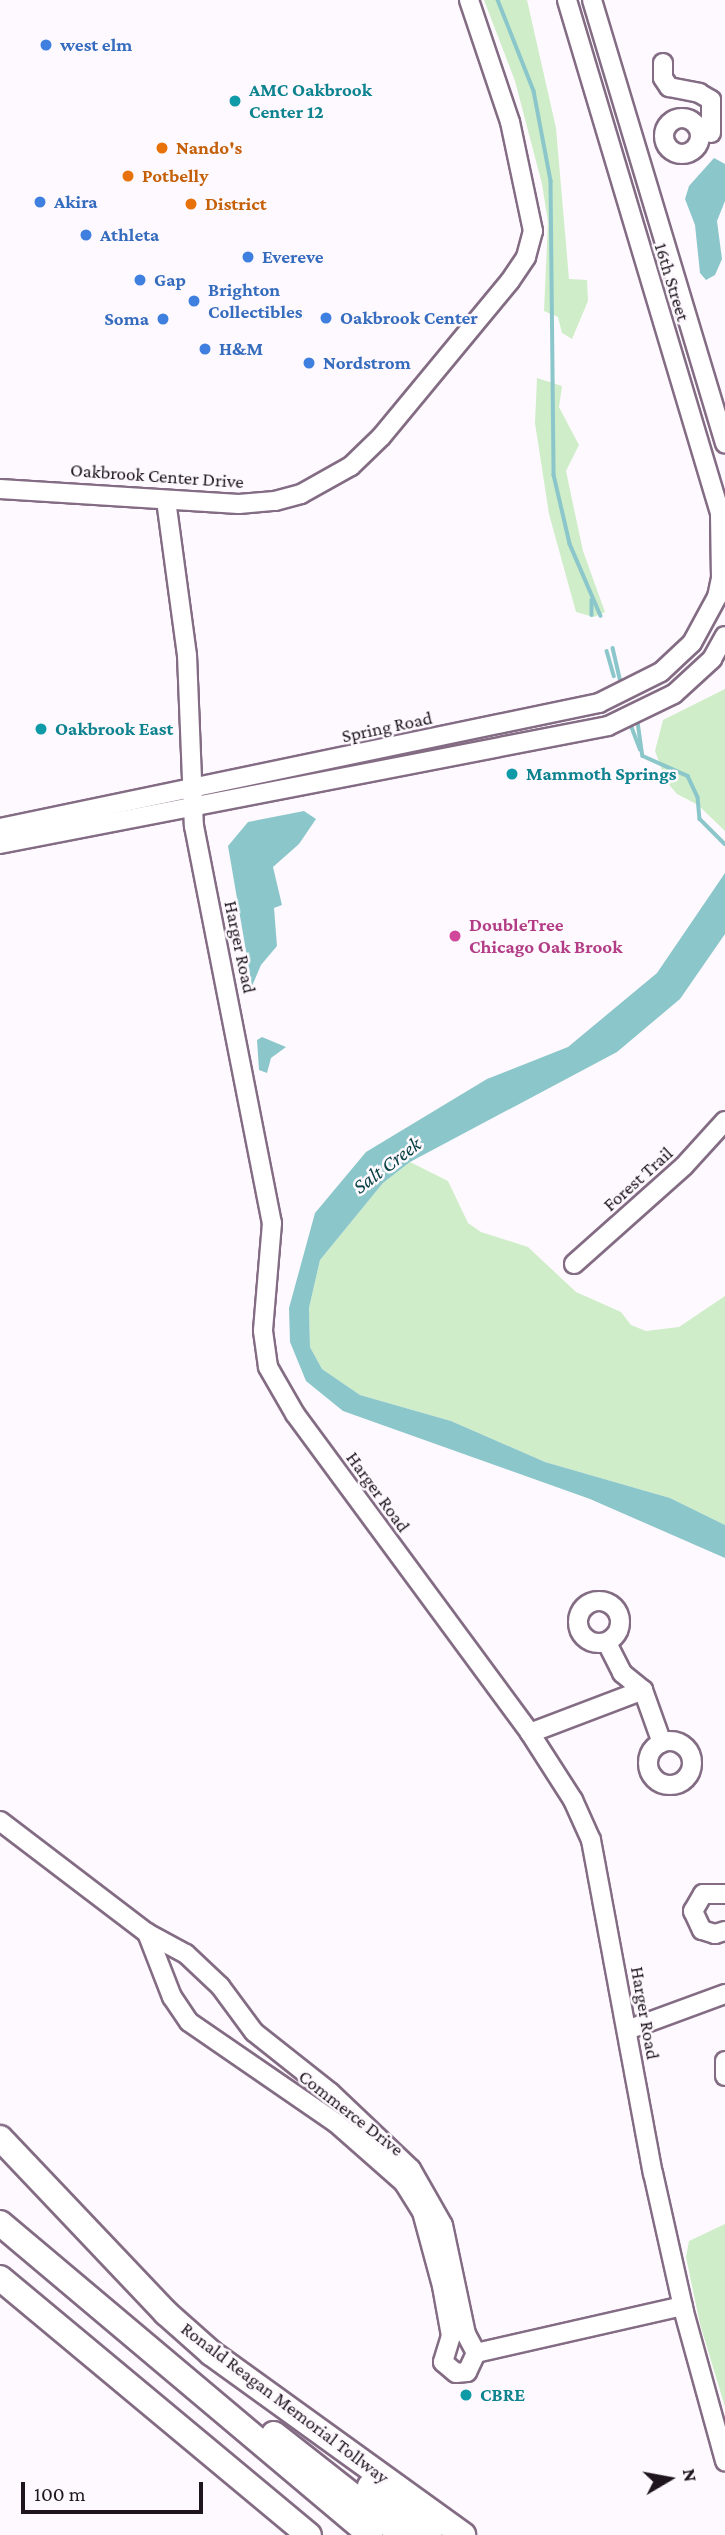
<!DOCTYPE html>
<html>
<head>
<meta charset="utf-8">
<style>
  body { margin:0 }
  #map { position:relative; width:725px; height:2535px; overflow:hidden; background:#fef9fe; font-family:"Crimson Pro",serif }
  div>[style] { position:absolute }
  .green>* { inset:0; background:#cfedc8 }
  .water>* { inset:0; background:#8bc7ca }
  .stream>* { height:3.5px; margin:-1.75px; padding:0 1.75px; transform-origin:1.75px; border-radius:1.75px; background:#8bc7ca }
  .roads { filter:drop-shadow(2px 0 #836c84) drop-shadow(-2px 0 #836c84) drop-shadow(0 2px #836c84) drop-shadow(0 -2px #836c84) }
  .minor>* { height:18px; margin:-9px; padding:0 9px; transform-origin:9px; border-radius:9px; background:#fff }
  .minor>.ring { margin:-9px; padding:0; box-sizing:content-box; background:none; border:18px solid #fff; border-radius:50% }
  .highway>* { height:24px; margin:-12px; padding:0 12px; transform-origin:12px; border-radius:12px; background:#fff }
  .dots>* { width:19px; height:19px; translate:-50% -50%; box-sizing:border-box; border:4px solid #fef9fe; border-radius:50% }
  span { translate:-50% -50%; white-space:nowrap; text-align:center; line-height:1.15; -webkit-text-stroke:5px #fef9fe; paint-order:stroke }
  .shop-label { font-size:19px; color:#366cbe; font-weight:700 }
  .left { translate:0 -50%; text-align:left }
  .right { translate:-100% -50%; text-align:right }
  .culture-label { font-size:19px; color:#0d838f; font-weight:700 }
  .food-label { font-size:19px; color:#c56008; font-weight:700 }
  .street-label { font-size:19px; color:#1e151e }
  .hotel-label { font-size:19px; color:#b23c85; font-weight:700 }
  .water-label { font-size:21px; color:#0a4346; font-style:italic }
  .north { position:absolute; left:634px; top:2444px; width:70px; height:70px; -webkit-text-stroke:5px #fef9fe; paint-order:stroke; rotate:80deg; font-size:19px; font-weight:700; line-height:28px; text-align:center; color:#1e151e }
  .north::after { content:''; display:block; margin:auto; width:24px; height:32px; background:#1e151e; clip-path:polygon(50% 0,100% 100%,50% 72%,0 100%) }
  .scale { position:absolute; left:21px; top:2482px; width:182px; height:32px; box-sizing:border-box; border:4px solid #1e151e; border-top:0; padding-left:9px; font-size:21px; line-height:24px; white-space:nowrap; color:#1e151e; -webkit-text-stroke:5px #fef9fe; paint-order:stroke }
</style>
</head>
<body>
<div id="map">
  <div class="green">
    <div style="clip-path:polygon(484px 0,527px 0,556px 128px,569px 279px,587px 280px,588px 301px,572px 339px,562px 333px,558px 317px,544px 311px,548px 222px,542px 184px,515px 81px)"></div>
    <div style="clip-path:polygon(537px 378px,562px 386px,559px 407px,579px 445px,566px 471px,583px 551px,605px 612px,594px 617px,576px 612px,549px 514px,535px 423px)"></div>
    <div style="clip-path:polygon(725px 689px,725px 831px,698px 805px,677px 794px,666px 781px,655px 751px,663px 720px)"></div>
    <div style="clip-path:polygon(410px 1162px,448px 1181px,468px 1223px,481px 1232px,528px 1247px,576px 1292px,621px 1312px,631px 1325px,646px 1331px,679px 1327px,725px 1296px,725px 1525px,670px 1498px,545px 1462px,451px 1421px,360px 1395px,322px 1369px,310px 1347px,309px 1308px,320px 1260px,383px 1183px)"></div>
    <div style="clip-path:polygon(725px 2224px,725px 2407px,700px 2324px,686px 2257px,689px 2241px)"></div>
  </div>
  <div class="water">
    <div style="clip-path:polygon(714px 158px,725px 164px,725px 201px,717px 221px,722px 259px,715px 275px,706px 280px,700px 273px,695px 225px,685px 199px,689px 186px)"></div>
    <div style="clip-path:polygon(304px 811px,316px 819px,299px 844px,273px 867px,282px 905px,274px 908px,277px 946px,261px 965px,252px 986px,228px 846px,248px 822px)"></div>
    <div style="clip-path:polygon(725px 873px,725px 934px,680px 999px,617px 1052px,410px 1162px,383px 1183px,320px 1260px,309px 1308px,310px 1347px,322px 1369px,360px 1395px,451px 1421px,545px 1462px,670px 1498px,725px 1525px,725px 1558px,590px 1499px,343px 1411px,306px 1381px,290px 1342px,289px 1308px,315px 1213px,366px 1152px,487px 1079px,568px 1047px,657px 973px)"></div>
    <div style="clip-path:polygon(262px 1037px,286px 1047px,271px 1058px,267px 1073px,259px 1070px,257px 1040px)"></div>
  </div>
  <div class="stream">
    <div style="left:498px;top:0;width:98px;rotate:68.4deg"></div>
    <div style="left:534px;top:91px;width:92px;rotate:79.3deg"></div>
    <div style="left:551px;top:181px;width:294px;rotate:89.4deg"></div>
    <div style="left:554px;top:475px;width:71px;rotate:76.9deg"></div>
    <div style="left:570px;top:544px;width:78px;rotate:66.7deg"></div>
    <div style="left:592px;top:600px;width:15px;rotate:90deg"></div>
    <div style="left:613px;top:648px;width:32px;rotate:77deg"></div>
    <div style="left:607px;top:651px;width:26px;rotate:74deg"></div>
    <div style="left:638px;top:722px;width:34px;rotate:82deg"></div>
    <div style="left:643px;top:756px;width:49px;rotate:24deg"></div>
    <div style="left:688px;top:776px;width:23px;rotate:65deg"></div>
    <div style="left:698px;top:797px;width:22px;rotate:85deg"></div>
    <div style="left:700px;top:819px;width:35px;rotate:45deg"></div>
    <div style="left:631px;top:725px;width:26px;rotate:69deg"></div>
  </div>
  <div class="roads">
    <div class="minor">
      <div style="left:592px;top:0;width:463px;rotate:73.3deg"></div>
      <div style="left:663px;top:63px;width:15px;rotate:90deg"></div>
      <div style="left:663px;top:78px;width:11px;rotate:56deg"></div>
      <div style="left:669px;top:87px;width:31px;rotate:11deg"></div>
      <div style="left:699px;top:93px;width:14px;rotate:30deg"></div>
      <div style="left:711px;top:100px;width:33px;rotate:90deg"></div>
      <div class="ring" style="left:664px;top:118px;width:18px;height:18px"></div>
      <div style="left:0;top:489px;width:239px;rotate:3.6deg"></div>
      <div style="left:239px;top:504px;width:36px;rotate:-5deg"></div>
      <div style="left:275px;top:501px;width:27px;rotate:-15deg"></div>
      <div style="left:301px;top:494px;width:57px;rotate:-29.2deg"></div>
      <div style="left:351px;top:466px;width:42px;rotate:-44deg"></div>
      <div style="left:381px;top:437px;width:202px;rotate:-50.4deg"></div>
      <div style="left:510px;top:281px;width:29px;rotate:-56deg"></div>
      <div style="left:526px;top:257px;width:27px;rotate:-75deg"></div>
      <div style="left:533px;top:231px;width:111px;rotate:-101.9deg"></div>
      <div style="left:510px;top:122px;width:129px;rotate:-108.6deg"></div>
      <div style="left:166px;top:500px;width:156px;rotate:82.3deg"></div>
      <div style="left:187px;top:655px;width:171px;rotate:87.7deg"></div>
      <div style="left:194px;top:826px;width:405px;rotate:78.9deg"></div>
      <div style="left:272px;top:1223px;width:108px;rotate:94.8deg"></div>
      <div style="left:263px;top:1331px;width:36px;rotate:82deg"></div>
      <div style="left:268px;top:1367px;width:54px;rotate:60.1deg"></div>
      <div style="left:295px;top:1414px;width:396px;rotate:53.6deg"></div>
      <div style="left:530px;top:1733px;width:80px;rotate:57.3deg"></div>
      <div style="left:573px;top:1800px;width:44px;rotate:65.8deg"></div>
      <div style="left:591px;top:1840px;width:339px;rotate:79.5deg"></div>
      <div style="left:653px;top:2173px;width:142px;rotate:77.4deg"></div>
      <div style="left:684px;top:2312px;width:155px;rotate:74.6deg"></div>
      <div style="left:0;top:828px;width:612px;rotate:-11.79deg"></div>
      <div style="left:599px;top:703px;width:69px;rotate:-26.6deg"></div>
      <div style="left:661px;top:672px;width:42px;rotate:-43.1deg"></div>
      <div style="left:692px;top:643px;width:52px;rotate:-61.5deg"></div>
      <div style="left:717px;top:597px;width:19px;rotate:-78deg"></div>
      <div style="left:721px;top:578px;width:65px;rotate:-90.9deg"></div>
      <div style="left:720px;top:513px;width:535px;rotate:-106.61deg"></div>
      <div style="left:0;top:844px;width:619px;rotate:-10.98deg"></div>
      <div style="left:608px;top:726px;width:73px;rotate:-25.9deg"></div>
      <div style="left:674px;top:694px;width:52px;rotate:-42.6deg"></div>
      <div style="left:712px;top:659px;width:26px;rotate:-61deg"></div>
      <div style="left:574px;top:1264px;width:147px;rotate:-41.7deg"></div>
      <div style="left:684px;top:1166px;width:61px;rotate:-47.7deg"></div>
      <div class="ring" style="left:578px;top:1601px;width:24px;height:24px"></div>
      <div style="left:607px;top:1643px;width:34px;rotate:63deg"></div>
      <div style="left:622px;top:1673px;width:27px;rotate:39deg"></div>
      <div style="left:643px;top:1690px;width:56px;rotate:70.3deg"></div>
      <div style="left:530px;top:1733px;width:121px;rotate:-20.8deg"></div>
      <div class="ring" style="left:648px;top:1741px;width:26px;height:26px"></div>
      <div style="left:0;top:1821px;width:185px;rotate:37.3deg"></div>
      <div style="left:147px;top:1933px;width:44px;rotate:28.3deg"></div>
      <div style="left:186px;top:1954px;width:47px;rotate:43.3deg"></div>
      <div style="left:220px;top:1986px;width:57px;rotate:53.5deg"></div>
      <div style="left:254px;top:2032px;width:98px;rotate:38.4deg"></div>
      <div style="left:331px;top:2093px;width:110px;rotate:43.5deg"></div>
      <div style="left:411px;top:2169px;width:64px;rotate:60.3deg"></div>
      <div style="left:443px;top:2225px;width:111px;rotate:78.1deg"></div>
      <div style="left:466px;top:2334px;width:21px;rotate:62deg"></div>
      <div style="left:476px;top:2353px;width:21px;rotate:115deg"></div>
      <div style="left:467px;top:2372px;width:11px;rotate:175deg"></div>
      <div style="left:456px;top:2373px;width:17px;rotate:-140deg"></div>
      <div style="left:443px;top:2362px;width:27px;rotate:-73deg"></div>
      <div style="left:451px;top:2336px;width:51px;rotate:-100.2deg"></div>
      <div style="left:442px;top:2286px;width:77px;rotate:-105.1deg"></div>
      <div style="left:422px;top:2212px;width:36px;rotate:-122deg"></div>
      <div style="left:403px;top:2182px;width:89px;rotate:-138.6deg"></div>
      <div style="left:336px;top:2123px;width:178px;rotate:-145.5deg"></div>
      <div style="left:189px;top:2022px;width:30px;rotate:-124deg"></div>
      <div style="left:172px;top:1997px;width:69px;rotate:-111.3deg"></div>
      <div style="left:725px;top:1894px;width:22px;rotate:180deg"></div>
      <div style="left:703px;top:1894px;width:20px;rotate:120deg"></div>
      <div style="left:693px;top:1911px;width:21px;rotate:65deg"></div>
      <div style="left:702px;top:1930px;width:14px;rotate:17deg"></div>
      <div style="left:715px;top:1934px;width:10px;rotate:-17deg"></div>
      <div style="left:627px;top:2030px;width:104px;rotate:-20.2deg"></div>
      <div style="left:725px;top:2061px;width:15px;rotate:90deg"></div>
      <div style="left:476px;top:2353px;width:212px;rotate:-12.8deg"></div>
    </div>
    <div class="highway">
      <div style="left:0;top:2138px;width:241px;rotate:46.5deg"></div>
      <div style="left:166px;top:2313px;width:60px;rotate:41.6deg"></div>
      <div style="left:211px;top:2353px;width:311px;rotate:35.8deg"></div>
      <div style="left:0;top:2223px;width:484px;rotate:40.1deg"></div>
      <div style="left:0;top:2278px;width:402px;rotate:39.8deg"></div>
      <div style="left:274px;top:2434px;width:164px;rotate:38.1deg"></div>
      <div style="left:370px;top:2486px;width:77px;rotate:39.2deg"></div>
    </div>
  </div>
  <div class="dots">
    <div style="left:46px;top:45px;background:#3f7fe0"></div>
    <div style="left:235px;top:101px;background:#0f9aa8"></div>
    <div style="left:162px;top:148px;background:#e8710a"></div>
    <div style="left:128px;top:176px;background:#e8710a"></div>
    <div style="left:40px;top:202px;background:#3f7fe0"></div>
    <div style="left:191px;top:204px;background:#e8710a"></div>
    <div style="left:86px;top:235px;background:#3f7fe0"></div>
    <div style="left:248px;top:257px;background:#3f7fe0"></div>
    <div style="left:140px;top:280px;background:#3f7fe0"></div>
    <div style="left:194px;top:301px;background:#3f7fe0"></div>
    <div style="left:326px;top:318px;background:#3f7fe0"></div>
    <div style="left:163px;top:319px;background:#3f7fe0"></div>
    <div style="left:205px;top:349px;background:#3f7fe0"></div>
    <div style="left:309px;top:363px;background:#3f7fe0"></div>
    <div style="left:41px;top:729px;background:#0f9aa8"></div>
    <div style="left:512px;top:774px;background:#0f9aa8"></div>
    <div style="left:455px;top:936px;background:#d1479c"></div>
    <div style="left:466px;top:2395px;background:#0f9aa8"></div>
  </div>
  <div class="shop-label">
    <span class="left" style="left:60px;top:45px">west elm</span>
    <span class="left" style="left:54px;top:202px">Akira</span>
    <span class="left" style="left:100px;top:235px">Athleta</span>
    <span class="left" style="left:262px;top:257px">Evereve</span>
    <span class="left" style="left:154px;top:280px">Gap</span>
    <span class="left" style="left:208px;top:301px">Brighton<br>Collectibles</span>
    <span class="left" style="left:340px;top:318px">Oakbrook Center</span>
    <span class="right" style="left:149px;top:319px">Soma</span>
    <span class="left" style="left:219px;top:349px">H&amp;M</span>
    <span class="left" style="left:323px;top:363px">Nordstrom</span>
  </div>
  <div class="culture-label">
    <span class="left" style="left:249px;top:101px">AMC Oakbrook<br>Center 12</span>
    <span class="left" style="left:55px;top:729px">Oakbrook East</span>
    <span class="left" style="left:526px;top:774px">Mammoth Springs</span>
    <span class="left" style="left:480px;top:2395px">CBRE</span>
  </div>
  <div class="food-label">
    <span class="left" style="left:176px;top:148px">Nando's</span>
    <span class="left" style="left:142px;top:176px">Potbelly</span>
    <span class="left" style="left:205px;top:204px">District</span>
  </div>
  <div class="street-label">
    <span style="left:672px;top:282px;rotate:73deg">16th Street</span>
    <span style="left:157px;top:476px;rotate:4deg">Oakbrook Center Drive</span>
    <span style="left:387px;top:727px;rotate:-12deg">Spring Road</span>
    <span style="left:240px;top:947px;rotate:78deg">Harger Road</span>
    <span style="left:638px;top:1179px;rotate:-42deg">Forest Trail</span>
    <span style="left:378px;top:1492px;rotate:54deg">Harger Road</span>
    <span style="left:645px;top:2013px;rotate:80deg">Harger Road</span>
    <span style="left:351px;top:2113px;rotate:38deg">Commerce Drive</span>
    <span style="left:285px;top:2403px;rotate:37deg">Ronald Reagan Memorial Tollway</span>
  </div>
  <div class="hotel-label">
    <span class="left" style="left:469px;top:936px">DoubleTree<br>Chicago Oak Brook</span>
  </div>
  <div class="water-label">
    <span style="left:387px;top:1165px;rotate:-37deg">Salt Creek</span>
  </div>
  <div class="north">N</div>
  <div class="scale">100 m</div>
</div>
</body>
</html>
